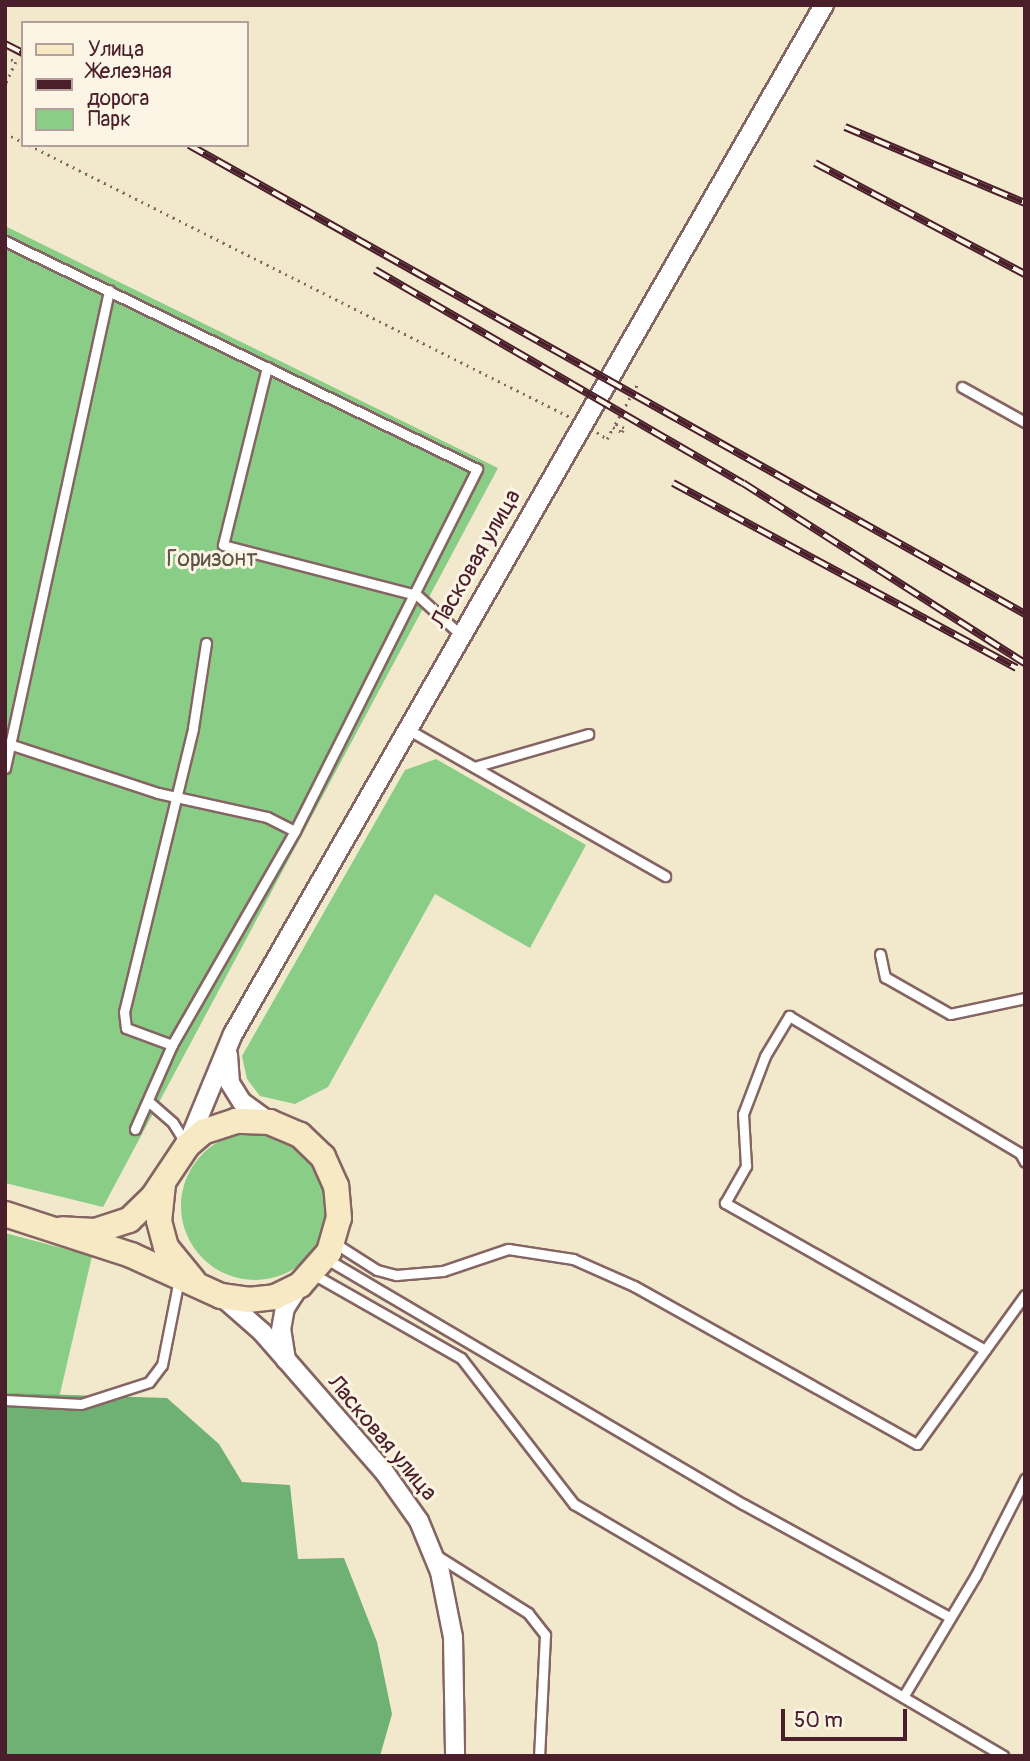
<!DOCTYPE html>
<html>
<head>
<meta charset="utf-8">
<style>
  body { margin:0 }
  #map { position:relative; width:1030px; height:1761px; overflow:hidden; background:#f2e8cc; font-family:Pangolin,sans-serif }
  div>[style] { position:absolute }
  .green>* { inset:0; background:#8acd86 }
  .round { border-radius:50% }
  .forest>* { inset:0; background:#6fb073 }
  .path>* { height:2.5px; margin-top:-1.25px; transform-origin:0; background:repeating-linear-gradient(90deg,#856563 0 2px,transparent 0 7px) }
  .roads { filter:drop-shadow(2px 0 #856563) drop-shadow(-2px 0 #856563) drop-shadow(0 2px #856563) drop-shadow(0 -2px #856563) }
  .lane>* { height:9px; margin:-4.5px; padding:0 4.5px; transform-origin:4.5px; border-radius:4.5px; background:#fff }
  .street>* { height:18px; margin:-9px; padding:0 9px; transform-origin:9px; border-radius:9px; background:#fff }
  .secondary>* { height:24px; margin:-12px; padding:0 12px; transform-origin:12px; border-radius:12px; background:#f6e9c3 }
  .rail>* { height:8px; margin-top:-4px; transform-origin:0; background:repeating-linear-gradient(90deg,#fcf5e5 0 16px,#4a1f2b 0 32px); box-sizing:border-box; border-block:2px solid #4a1f2b }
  span { translate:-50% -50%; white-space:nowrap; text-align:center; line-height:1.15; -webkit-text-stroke:6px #fcf5e5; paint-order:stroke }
  .park-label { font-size:23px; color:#5d5346 }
  .street-label { font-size:23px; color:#4a1f2b }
  .frame { position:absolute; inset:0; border:7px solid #4a1f2b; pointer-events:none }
  .legend { position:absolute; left:21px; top:21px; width:228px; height:126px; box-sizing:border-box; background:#fcf5e5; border:2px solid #b59f9b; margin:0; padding:9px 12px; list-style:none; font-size:21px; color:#4a1f2b }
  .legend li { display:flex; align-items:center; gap:14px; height:35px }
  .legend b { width:35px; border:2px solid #b59f9b }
  .scale { position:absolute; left:781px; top:1709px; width:126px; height:32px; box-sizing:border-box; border:4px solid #4a1f2b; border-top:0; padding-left:9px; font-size:21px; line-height:24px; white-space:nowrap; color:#4a1f2b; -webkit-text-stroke:5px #fcf5e5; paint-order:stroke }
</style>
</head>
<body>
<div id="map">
  <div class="green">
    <div style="clip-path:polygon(5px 226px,498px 468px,103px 1207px,5px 1183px)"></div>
    <div style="clip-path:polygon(436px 759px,586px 845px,530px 948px,435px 894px,328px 1087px,295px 1104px,260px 1096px,247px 1079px,242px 1056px,405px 770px)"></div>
    <div class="round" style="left:181px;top:1132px;width:148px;height:148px"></div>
    <div style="clip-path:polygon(5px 1233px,92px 1256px,59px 1398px,5px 1393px)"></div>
  </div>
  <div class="forest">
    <div style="clip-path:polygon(5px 1393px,167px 1398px,219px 1444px,242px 1482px,290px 1485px,298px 1559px,344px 1558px,377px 1642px,392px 1714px,380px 1756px,5px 1756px)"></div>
  </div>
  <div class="path">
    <div style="left:5px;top:56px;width:13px;rotate:29deg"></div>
    <div style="left:16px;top:62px;width:26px;rotate:115deg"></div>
    <div style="left:5px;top:133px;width:20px;rotate:27deg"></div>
    <div style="left:29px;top:145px;width:606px;rotate:26.69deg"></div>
    <div style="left:597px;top:432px;width:12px;rotate:35deg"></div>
    <div style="left:607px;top:439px;width:13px;rotate:-63deg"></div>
    <div style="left:613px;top:427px;width:10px;rotate:29deg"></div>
    <div style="left:622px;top:432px;width:4px;rotate:-63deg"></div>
    <div style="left:624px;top:428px;width:10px;rotate:-156deg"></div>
    <div style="left:615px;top:424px;width:45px;rotate:-60.6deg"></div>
  </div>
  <div class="roads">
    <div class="lane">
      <div style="left:5px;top:241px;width:524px;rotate:25.78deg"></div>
      <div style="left:477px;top:469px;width:405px;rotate:116.7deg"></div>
      <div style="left:295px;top:831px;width:247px;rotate:119.9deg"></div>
      <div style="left:172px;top:1045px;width:92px;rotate:113.8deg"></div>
      <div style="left:267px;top:367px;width:183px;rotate:103.9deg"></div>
      <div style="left:223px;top:545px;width:200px;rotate:14.5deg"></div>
      <div style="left:417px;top:595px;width:59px;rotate:42.3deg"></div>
      <div style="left:962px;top:387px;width:72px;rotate:29.1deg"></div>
      <div style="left:409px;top:730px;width:295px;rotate:29.7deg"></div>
      <div style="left:6px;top:743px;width:160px;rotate:18.2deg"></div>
      <div style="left:158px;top:793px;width:112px;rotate:12.4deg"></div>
      <div style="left:267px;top:817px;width:31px;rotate:27deg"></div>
      <div style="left:474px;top:767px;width:119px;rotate:-16.1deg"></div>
      <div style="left:5px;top:768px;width:489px;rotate:-77.7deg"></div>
      <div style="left:880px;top:954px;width:24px;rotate:78deg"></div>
      <div style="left:885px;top:977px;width:75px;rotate:29.6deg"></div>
      <div style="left:950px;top:1014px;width:77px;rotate:-12deg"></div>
      <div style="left:172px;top:1045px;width:49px;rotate:-159.7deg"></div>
      <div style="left:126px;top:1028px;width:16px;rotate:-97deg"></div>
      <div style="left:124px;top:1012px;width:292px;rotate:-76.3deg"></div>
      <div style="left:193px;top:728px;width:86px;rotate:-81.3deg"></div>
      <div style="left:148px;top:1101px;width:33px;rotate:41deg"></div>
      <div style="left:173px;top:1123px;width:25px;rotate:58deg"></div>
      <div style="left:333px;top:1242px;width:52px;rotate:32.5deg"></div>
      <div style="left:377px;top:1270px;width:20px;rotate:15deg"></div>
      <div style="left:396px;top:1275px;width:47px;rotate:-4.9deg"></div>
      <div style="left:443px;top:1271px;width:69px;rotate:-18.7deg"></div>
      <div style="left:508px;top:1249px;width:66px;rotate:8.7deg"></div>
      <div style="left:573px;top:1259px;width:67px;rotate:23.9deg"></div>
      <div style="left:634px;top:1286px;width:324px;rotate:29.2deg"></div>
      <div style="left:917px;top:1444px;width:184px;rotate:-54.1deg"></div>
      <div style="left:325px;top:1258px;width:485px;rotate:30.5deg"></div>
      <div style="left:743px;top:1504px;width:235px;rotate:28.7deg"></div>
      <div style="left:313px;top:1274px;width:170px;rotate:29.6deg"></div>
      <div style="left:461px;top:1358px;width:185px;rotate:52.3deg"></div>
      <div style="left:574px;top:1504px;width:498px;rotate:30.4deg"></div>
      <div style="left:985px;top:1350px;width:299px;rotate:-150.5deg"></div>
      <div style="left:725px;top:1203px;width:43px;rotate:-60.4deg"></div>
      <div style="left:746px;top:1166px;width:52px;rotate:-93.3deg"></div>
      <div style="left:743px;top:1114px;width:62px;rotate:-69.2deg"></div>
      <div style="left:765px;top:1056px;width:47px;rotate:-59deg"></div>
      <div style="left:789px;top:1016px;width:269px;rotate:30.7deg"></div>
      <div style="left:1020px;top:1153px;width:10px;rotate:61deg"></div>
      <div style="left:5px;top:1400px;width:76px;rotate:3deg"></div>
      <div style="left:81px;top:1404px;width:71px;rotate:-17.9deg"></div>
      <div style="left:149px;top:1382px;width:21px;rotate:-53deg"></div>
      <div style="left:162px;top:1365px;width:88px;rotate:-78.8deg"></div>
      <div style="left:436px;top:1555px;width:109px;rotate:32.2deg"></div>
      <div style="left:528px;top:1613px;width:28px;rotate:52deg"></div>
      <div style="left:545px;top:1635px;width:121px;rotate:92.8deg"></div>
      <div style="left:903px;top:1697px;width:142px;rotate:-59.1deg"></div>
      <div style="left:976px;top:1575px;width:108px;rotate:-63deg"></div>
    </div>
    <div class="street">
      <div style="left:228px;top:1055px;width:28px;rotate:86deg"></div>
      <div style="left:230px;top:1083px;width:22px;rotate:58deg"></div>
      <div style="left:242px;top:1102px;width:34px;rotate:36deg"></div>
      <div style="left:188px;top:1143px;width:118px;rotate:-67.6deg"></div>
      <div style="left:233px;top:1034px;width:1187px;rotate:-60.13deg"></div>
      <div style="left:221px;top:1296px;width:55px;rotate:41.3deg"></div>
      <div style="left:262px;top:1332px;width:187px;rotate:48.9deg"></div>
      <div style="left:385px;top:1473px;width:59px;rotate:54.7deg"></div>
      <div style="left:419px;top:1521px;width:55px;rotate:67.6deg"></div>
      <div style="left:440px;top:1572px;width:66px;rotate:78.7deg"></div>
      <div style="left:453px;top:1637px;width:119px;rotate:89deg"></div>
      <div style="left:286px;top:1360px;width:30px;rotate:-99deg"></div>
      <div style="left:281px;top:1330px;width:22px;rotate:-80deg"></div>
      <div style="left:285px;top:1308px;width:27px;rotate:-57deg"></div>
    </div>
    <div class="secondary">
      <div style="left:163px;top:1184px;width:37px;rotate:96deg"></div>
      <div style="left:159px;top:1221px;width:27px;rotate:75deg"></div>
      <div style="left:166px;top:1247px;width:43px;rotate:50.7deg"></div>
      <div style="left:5px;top:1214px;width:133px;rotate:18deg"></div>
      <div style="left:131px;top:1255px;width:99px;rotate:24.5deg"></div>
      <div style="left:221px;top:1296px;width:27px;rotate:8deg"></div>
      <div style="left:248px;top:1300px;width:27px;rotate:-6deg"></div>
      <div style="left:275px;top:1297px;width:28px;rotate:-26deg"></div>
      <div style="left:300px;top:1285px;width:44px;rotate:-48.7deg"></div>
      <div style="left:329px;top:1252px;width:35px;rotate:-74deg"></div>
      <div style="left:339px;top:1218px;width:32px;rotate:-95deg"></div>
      <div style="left:336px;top:1186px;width:32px;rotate:-114deg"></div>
      <div style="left:323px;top:1157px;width:32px;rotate:-136deg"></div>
      <div style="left:300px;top:1135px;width:33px;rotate:-157deg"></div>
      <div style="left:270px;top:1122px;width:34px;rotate:-178deg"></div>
      <div style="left:236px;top:1121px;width:35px;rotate:162deg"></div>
      <div style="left:203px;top:1132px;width:21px;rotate:139deg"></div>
      <div style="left:187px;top:1146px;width:61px;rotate:123.7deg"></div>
      <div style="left:153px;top:1197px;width:33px;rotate:136deg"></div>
      <div style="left:129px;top:1220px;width:36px;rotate:162deg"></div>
      <div style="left:95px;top:1231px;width:33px;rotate:-177deg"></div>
    </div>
  </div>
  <div class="rail">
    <div style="left:5px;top:44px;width:20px;rotate:27deg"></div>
    <div style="left:845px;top:127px;width:195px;rotate:22.9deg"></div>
    <div style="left:189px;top:145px;width:959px;rotate:29.29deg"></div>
    <div style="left:815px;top:163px;width:238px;rotate:27.9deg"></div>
    <div style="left:375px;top:270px;width:425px;rotate:30.1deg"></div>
    <div style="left:743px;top:483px;width:335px;rotate:32.6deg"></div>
    <div style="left:673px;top:483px;width:390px;rotate:28.3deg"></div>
  </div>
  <div class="park-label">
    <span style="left:212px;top:559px">Горизонт</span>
  </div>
  <div class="street-label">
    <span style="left:476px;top:559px;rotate:-60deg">Ласковая улица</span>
    <span style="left:382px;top:1438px;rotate:50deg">Ласковая улица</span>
  </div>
  <div class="frame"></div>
  <ul class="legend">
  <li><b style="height:9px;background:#f6e9c3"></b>Улица</li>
  <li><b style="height:9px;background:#4a1f2b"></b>Железная дорога</li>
  <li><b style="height:19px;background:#8acd86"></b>Парк</li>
  </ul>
  <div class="scale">50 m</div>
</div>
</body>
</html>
